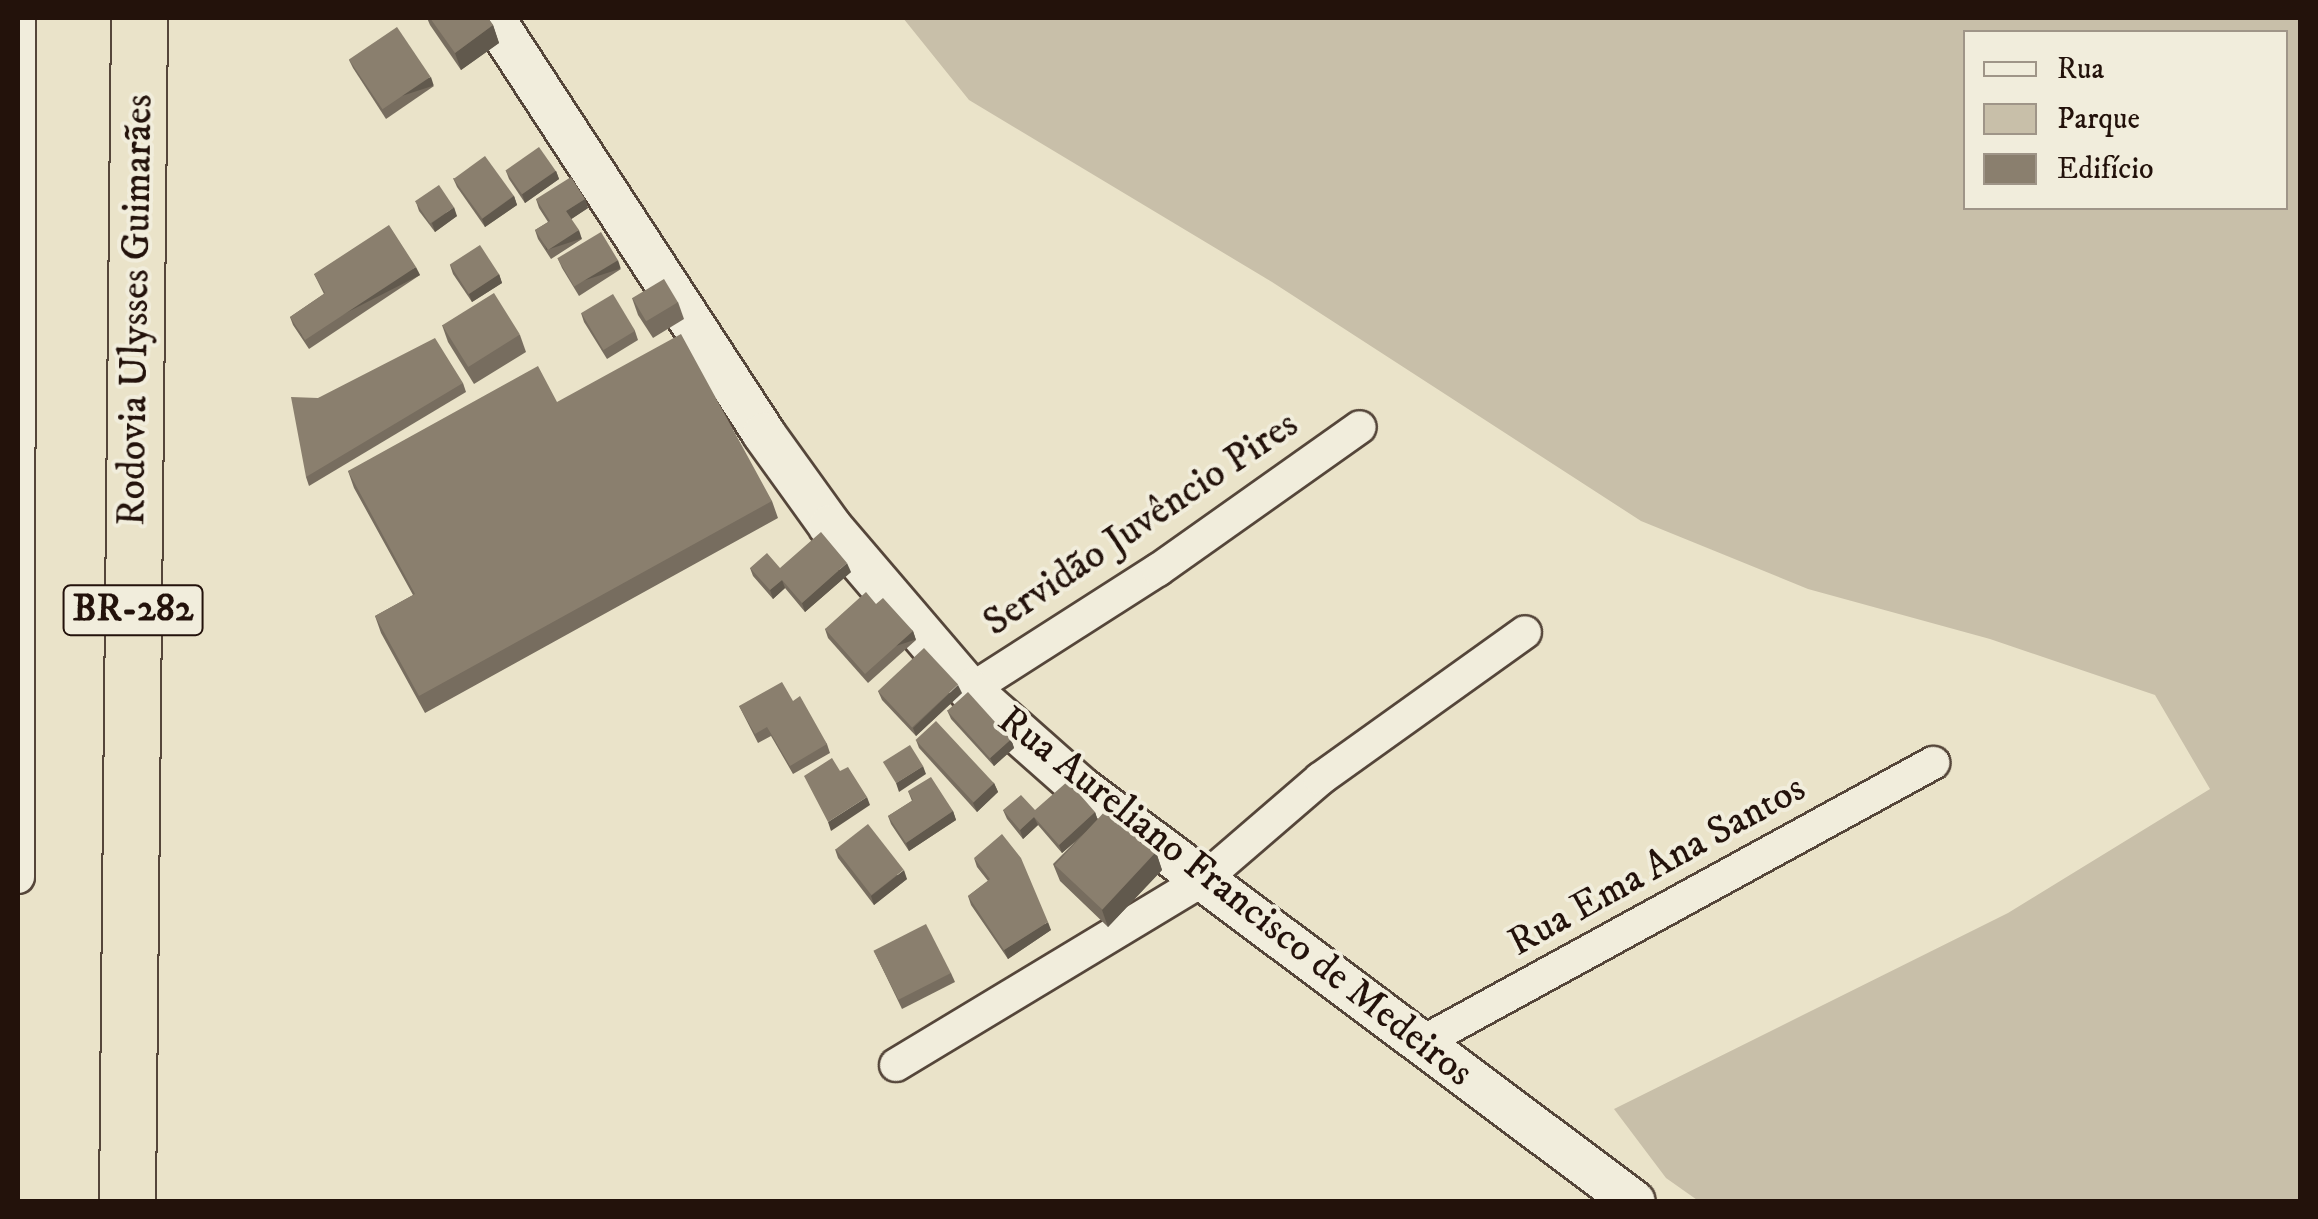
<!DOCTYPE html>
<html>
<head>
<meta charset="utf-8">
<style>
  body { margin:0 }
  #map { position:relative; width:2318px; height:1219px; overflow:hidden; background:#eae3c9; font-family:"IM FELL DW Pica",serif }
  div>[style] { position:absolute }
  .green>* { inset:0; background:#c8bfa9 }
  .roads { filter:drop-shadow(2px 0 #55463a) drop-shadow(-2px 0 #55463a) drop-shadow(0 2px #55463a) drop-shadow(0 -2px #55463a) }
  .minor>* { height:32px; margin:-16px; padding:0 16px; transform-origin:16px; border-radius:16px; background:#f1eddc }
  .tertiary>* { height:42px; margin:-21px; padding:0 21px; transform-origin:21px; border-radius:21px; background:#f1eddc }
  .trunk>* { height:55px; margin:-27.5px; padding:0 27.5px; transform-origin:27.5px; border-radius:27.5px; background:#eae3c9 }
  .wall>* { inset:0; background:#776d5f }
  .shaded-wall>* { inset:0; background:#61594d; transform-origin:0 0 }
  .building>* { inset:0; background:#8a7f6e; transform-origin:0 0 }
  span { translate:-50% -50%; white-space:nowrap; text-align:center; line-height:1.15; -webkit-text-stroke:8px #f1eddc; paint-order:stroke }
  .shield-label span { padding:2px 8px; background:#f1eddc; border:2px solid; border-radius:8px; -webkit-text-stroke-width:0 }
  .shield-label { font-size:38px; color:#23120b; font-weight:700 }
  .street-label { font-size:40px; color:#23120b }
  .frame { position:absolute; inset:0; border:20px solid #23120b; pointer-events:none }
  .legend { position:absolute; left:1963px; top:30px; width:325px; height:180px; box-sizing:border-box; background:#f1eddc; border:2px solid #9f9588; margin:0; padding:12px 18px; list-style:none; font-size:30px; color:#23120b }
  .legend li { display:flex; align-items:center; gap:20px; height:50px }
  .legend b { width:50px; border:2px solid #9f9588 }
</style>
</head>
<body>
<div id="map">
  <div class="green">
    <div style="clip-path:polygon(evenodd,903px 18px,2300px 18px,2300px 1201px,1700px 1202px,1666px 1178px,1614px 1109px,2008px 913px,2210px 789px,2155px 695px,1990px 639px,1808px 589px,1641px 521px,1272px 282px,969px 100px,903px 18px,1966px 32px,2286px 32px,2286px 208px,1966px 208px,1966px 32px)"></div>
  </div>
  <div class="roads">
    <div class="minor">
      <div style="left:970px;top:690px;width:223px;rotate:-32.6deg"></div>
      <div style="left:1158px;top:570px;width:247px;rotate:-35.3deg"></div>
      <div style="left:18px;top:877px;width:859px;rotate:-89.93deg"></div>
      <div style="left:1421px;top:1043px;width:584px;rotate:-28.67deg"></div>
      <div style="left:896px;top:1065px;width:358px;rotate:-31.1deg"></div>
      <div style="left:1203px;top:880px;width:155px;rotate:-40.8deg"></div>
      <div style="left:1320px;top:779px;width:252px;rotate:-35.6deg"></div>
    </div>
    <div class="tertiary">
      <div style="left:493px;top:18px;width:496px;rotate:56.9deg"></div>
      <div style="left:764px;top:434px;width:113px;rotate:54.3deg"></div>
      <div style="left:830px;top:526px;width:216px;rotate:49.5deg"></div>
      <div style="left:970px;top:690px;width:149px;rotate:41.5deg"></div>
      <div style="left:1082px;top:789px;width:689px;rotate:36.8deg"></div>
    </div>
    <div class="trunk">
      <div style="left:127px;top:1202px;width:1184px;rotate:-89.42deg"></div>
    </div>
  </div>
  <div class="wall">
    <div style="clip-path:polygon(427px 18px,488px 18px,493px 25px,499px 43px,461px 70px,430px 25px)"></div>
    <div style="clip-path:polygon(349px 60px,434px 86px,386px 119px,353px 68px)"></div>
    <div style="clip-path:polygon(506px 171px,556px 171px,559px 179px,525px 203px,509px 179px)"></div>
    <div style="clip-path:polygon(453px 178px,514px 196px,517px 205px,485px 227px,457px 187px)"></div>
    <div style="clip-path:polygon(536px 199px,585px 199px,588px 208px,571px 219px,582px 239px,551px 259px,538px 239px,535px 230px,548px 222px,539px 208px)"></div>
    <div style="clip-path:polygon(416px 202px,457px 216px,435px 232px,419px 211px)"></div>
    <div style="clip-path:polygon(558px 259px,621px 269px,579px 296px,562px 268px)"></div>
    <div style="clip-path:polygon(450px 265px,499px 274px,502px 283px,472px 302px,453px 274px)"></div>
    <div style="clip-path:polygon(314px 274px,420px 275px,309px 349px,293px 325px,290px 317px,324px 294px)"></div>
    <div style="clip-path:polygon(632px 298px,678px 302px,684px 319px,653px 338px,638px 315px)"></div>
    <div style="clip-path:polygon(581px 313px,635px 331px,638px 340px,607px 359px,584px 322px)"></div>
    <div style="clip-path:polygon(442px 325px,520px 335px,526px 352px,474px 384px,448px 342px)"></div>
    <div style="clip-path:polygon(463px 383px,466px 392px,309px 486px,306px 477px,318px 398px)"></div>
    <div style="clip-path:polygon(557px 402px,772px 501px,778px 518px,425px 713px,381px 633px,375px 616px,413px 595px,354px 488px,348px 471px)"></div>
    <div style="clip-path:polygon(750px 568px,780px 568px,851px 572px,805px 612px,785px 588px,773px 599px,753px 576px)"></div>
    <div style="clip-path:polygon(876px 604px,913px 631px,916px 640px,868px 683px,828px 638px,825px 629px)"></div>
    <div style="clip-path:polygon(878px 691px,962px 693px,916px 736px,882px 700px)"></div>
    <div style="clip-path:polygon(793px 701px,827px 744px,830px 753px,793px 774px,771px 736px,758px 743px,739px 706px)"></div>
    <div style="clip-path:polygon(947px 710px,1011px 739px,1014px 748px,994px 766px,951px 719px)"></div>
    <div style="clip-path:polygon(916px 740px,994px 783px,998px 792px,977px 812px,919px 748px)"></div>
    <div style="clip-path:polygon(908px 791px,953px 811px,956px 820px,909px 851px,891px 824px,888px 816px,912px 801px)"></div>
    <div style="clip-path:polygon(1003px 810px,1095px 812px,1097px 818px,1156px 852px,1162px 870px,1108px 927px,1060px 881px,1053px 864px,1075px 842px,1062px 853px,1038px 825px,1023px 839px,1007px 819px)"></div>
    <div style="clip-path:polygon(835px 849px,907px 879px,874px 905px,838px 858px)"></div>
    <div style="clip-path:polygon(974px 858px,1051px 930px,1008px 959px,971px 905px,968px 896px,988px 881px,977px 867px)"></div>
    <div style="clip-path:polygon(874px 951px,951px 973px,955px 982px,902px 1009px)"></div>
  </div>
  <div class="shaded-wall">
    <div style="clip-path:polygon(493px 25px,499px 43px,461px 70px,455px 53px)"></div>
    <div style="left:431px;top:77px;width:9px;height:58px;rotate:72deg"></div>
    <div style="clip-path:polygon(556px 171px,559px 179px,525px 203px,522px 194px)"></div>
    <div style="clip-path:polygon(514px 196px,517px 205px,485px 227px,482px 219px)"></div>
    <div style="clip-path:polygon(585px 199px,588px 208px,570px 220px,566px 211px)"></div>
    <div style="clip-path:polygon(454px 207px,457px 216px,435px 232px,432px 223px)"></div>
    <div style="left:579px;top:230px;width:9px;height:37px;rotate:72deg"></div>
    <div style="left:618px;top:260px;width:9px;height:50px;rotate:72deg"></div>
    <div style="left:416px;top:267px;width:9px;height:133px;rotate:63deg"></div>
    <div style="clip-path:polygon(499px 274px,502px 283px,472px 302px,469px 294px)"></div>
    <div style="clip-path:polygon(847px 563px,851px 572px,805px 612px,802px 603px)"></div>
    <div style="clip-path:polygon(782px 580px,785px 588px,773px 599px,770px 590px)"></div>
    <div style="left:913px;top:631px;width:9px;height:64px;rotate:72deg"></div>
    <div style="clip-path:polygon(958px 685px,962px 693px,916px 736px,913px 728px)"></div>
    <div style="clip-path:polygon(1011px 739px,1014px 748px,994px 766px,990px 758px)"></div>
    <div style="clip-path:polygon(923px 766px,926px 774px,899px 792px,896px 783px)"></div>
    <div style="clip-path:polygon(994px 783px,998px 792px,977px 812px,973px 803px)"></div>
    <div style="clip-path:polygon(867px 797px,870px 805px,831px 831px,828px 822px)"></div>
    <div style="clip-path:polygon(953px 811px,956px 820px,909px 851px,906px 843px)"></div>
    <div style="clip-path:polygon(1095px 812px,1098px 821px,1062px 853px,1059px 845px)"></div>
    <div style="clip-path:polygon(1034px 817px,1038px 825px,1023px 839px,1020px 830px)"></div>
    <div style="clip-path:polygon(1156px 852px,1162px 870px,1108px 927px,1102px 910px)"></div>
    <div style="clip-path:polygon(904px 870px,907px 879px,874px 905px,871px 896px)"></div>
    <div style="clip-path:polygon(1048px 922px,1051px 930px,1008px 959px,1004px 950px)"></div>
  </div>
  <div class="building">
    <div style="clip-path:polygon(430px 18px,488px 18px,493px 25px,455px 53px)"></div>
    <div style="left:397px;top:27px;width:60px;height:58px;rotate:56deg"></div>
    <div style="left:539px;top:147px;width:29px;height:41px;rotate:55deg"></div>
    <div style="left:485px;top:156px;width:49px;height:39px;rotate:54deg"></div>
    <div style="clip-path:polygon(571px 177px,585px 199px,566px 211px,579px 230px,548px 250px,535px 230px,550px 221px,536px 199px)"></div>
    <div style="left:439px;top:185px;width:27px;height:29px;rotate:56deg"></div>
    <div style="clip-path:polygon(389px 225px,416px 267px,305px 340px,290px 317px,325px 293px,314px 274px)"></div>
    <div style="left:601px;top:232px;width:33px;height:51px;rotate:59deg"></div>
    <div style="left:480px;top:245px;width:35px;height:36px;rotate:57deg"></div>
    <div style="left:664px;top:279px;width:27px;height:37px;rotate:59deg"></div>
    <div style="left:494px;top:293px;width:49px;height:61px;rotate:58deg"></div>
    <div style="left:613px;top:294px;width:43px;height:37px;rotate:59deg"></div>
    <div style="clip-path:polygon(681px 334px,772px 501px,419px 696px,375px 616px,415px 594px,348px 471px,538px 366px,557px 402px)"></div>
    <div style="clip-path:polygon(435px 338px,463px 383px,306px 477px,291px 397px,318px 398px)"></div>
    <div style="clip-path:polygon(821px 532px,847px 563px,802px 603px,782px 580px,770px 590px,750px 568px,767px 553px,780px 568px)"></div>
    <div style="clip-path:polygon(866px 592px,876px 604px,883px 598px,913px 631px,865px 674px,825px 629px)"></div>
    <div style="left:924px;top:648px;width:50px;height:63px;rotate:47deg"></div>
    <div style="clip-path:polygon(782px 682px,793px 701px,800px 696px,827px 744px,790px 766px,767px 727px,755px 734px,739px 706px)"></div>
    <div style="left:968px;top:692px;width:64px;height:28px;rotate:48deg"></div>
    <div style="left:936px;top:721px;width:85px;height:28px;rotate:47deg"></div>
    <div style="left:910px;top:745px;width:25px;height:32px;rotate:58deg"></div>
    <div style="clip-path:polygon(832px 758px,840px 771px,848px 767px,867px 797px,828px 822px,804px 776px)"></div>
    <div style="clip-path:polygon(931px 777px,953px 811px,906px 843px,888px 816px,913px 800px,908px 791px)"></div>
    <div style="clip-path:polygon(1068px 781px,1095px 812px,1059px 845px,1034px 817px,1020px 830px,1003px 810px,1021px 795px,1035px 810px)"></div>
    <div style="left:1108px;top:808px;width:65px;height:78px;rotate:43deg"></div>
    <div style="left:868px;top:824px;width:58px;height:41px;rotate:52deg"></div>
    <div style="clip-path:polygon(1002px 834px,1021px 858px,1048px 922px,1004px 950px,968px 896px,990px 879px,974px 858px)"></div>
    <div style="left:926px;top:924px;width:55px;height:59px;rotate:63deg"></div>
  </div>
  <div class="shield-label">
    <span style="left:133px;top:610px">BR-282</span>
  </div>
  <div class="street-label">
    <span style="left:136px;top:310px;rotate:-89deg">Rodovia Ulysses Guimarães</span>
    <span style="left:1141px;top:524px;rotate:-34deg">Servidão Juvêncio Pires</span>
    <span style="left:1657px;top:866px;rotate:-29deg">Rua Ema Ana Santos</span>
    <span style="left:1235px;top:897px;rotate:38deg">Rua Aureliano Francisco de Medeiros</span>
  </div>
  <div class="frame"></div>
  <ul class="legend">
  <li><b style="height:12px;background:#f1eddc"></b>Rua</li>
  <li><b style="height:28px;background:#c8bfa9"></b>Parque</li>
  <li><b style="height:28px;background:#8a7f6e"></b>Edifício</li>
  </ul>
</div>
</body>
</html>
